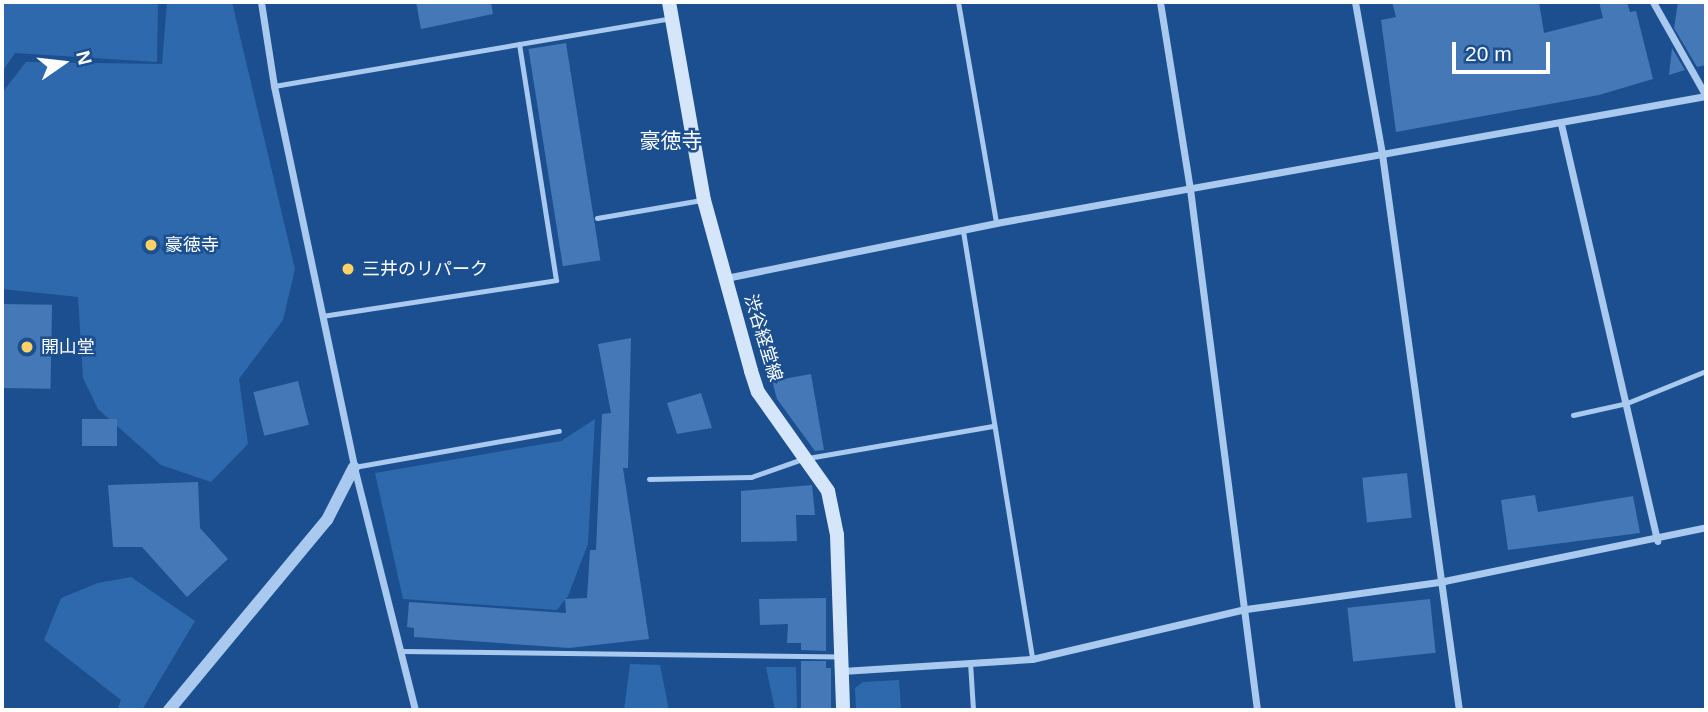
<!DOCTYPE html>
<html>
<head>
<meta charset="utf-8">
<style>
  body { margin:0 }
  #map { position:relative; width:1708px; height:712px; overflow:hidden; background:#1b4f8f; font-family:Arial,"Noto Sans JP",sans-serif }
  div>[style] { position:absolute }
  .green>* { inset:0; background:#2e69ad }
  .building>* { inset:0; background:#4478b7; transform-origin:0 0 }
  .service>* { height:5px; margin:-2.5px; padding:0 2.5px; transform-origin:2.5px; border-radius:2.5px; background:#a9c9ee }
  .minor>* { height:7px; margin:-3.5px; padding:0 3.5px; transform-origin:3.5px; border-radius:3.5px; background:#a9c9ee }
  .tertiary>* { height:12px; margin:-6px; padding:0 6px; transform-origin:6px; border-radius:6px; background:#a9c9ee }
  .secondary>* { height:14px; margin:-7px; padding:0 7px; transform-origin:7px; border-radius:7px; background:#d6e6fa }
  .dots>* { width:19px; height:19px; translate:-50% -50%; box-sizing:border-box; border:4px solid #1b4f8f; border-radius:50% }
  span { translate:-50% -50%; white-space:nowrap; text-align:center; line-height:1.15; -webkit-text-stroke:5px #1b4f8f; paint-order:stroke }
  .poi-label { font-size:18px; color:#fff }
  .left { translate:0 -50%; text-align:left }
  .street-label { font-size:18px; color:#fff }
  .quarter-label { font-size:21px; color:#fff }
  .frame { position:absolute; inset:0; border:4px solid #fff; pointer-events:none }
  .north { position:absolute; left:28px; top:28px; width:70px; height:70px; -webkit-text-stroke:5px #1b4f8f; paint-order:stroke; rotate:76deg; font-size:19px; font-weight:700; line-height:28px; text-align:center; color:#fff }
  .north::after { content:''; display:block; margin:auto; width:24px; height:32px; background:#fff; clip-path:polygon(50% 0,100% 100%,50% 72%,0 100%) }
  .scale { position:absolute; left:1452px; top:42px; width:98px; height:32px; box-sizing:border-box; border:4px solid #fff; border-top:0; padding-left:9px; font-size:21px; line-height:24px; white-space:nowrap; color:#fff; -webkit-text-stroke:5px #1b4f8f; paint-order:stroke }
</style>
</head>
<body>
<div id="map">
  <div class="green">
    <div style="clip-path:polygon(2px 2px,158px 2px,157px 62px,15px 53px,2px 72px)"></div>
    <div style="clip-path:polygon(167px 2px,232px 2px,295px 269px,283px 320px,239px 379px,248px 444px,211px 482px,161px 465px,98px 409px,83px 378px,78px 297px,2px 289px,2px 93px,26px 62px,162px 64px)"></div>
    <div style="clip-path:polygon(595px 419px,588px 544px,568px 596px,557px 610px,403px 599px,375px 473px,561px 441px)"></div>
    <div style="clip-path:polygon(131px 577px,195px 621px,142px 710px,117px 710px,121px 700px,44px 640px,61px 598px,98px 583px)"></div>
    <div style="clip-path:polygon(630px 664px,660px 665px,669px 710px,624px 710px)"></div>
    <div style="clip-path:polygon(766px 667px,796px 667px,797px 710px,775px 710px)"></div>
    <div style="clip-path:polygon(899px 680px,901px 710px,856px 710px,855px 688px,863px 682px)"></div>
  </div>
  <div class="building">
    <div style="clip-path:polygon(416px 2px,491px 2px,493px 14px,421px 29px)"></div>
    <div style="clip-path:polygon(1392px 2px,1539px 2px,1544px 33px,1603px 18px,1599px 2px,1627px 2px,1630px 12px,1636px 11px,1653px 79px,1599px 95px,1396px 132px,1381px 20px,1396px 17px)"></div>
    <div style="clip-path:polygon(1678px 2px,1706px 2px,1706px 65px,1697px 67px,1674px 28px)"></div>
    <div style="left:566px;top:43px;width:220px;height:38px;rotate:81deg"></div>
    <div style="clip-path:polygon(1672px 48px,1685px 70px,1669px 75px)"></div>
    <div style="left:2px;top:304px;width:50px;height:84px;rotate:1deg"></div>
    <div style="clip-path:polygon(631px 338px,628px 468px,623px 468px,649px 639px,569px 648px,414px 637px,414px 628px,407px 627px,409px 602px,566px 613px,565px 599px,587px 598px,590px 550px,596px 550px,602px 414px,611px 413px,598px 344px)"></div>
    <div style="clip-path:polygon(811px 374px,824px 450px,815px 451px,777px 399px,772px 381px)"></div>
    <div style="left:298px;top:381px;width:45px;height:46px;rotate:76deg"></div>
    <div style="clip-path:polygon(701px 393px,712px 428px,677px 434px,667px 403px)"></div>
    <div style="left:82px;top:419px;width:35px;height:27px"></div>
    <div style="left:1407px;top:473px;width:45px;height:45px;rotate:84deg"></div>
    <div style="clip-path:polygon(198px 482px,200px 528px,228px 559px,187px 597px,142px 547px,113px 547px,108px 485px)"></div>
    <div style="clip-path:polygon(812px 485px,815px 515px,796px 515px,797px 541px,741px 542px,741px 491px)"></div>
    <div style="clip-path:polygon(1535px 495px,1538px 512px,1633px 496px,1640px 533px,1508px 550px,1501px 500px)"></div>
    <div style="clip-path:polygon(826px 598px,826px 651px,801px 650px,801px 643px,787px 643px,788px 624px,760px 625px,759px 599px)"></div>
    <div style="left:1430px;top:599px;width:54px;height:83px;rotate:84deg"></div>
    <div style="clip-path:polygon(801px 661px,826px 661px,826px 668px,831px 668px,831px 710px,801px 710px)"></div>
  </div>
  <div class="service">
    <div style="left:958px;top:2px;width:224px;rotate:80.2deg"></div>
    <div style="left:274px;top:86px;width:403px;rotate:-9.7deg"></div>
    <div style="left:597px;top:218px;width:106px;rotate:-9.8deg"></div>
    <div style="left:963px;top:231px;width:434px;rotate:80.8deg"></div>
    <div style="left:322px;top:316px;width:237px;rotate:-8.7deg"></div>
    <div style="left:556px;top:280px;width:239px;rotate:-98.9deg"></div>
    <div style="left:1573px;top:415px;width:55px;rotate:-12.5deg"></div>
    <div style="left:1627px;top:403px;width:85px;rotate:-22.1deg"></div>
    <div style="left:354px;top:467px;width:208px;rotate:-10deg"></div>
    <div style="left:649px;top:479px;width:102px;rotate:-1.1deg"></div>
    <div style="left:751px;top:477px;width:54px;rotate:-19.4deg"></div>
    <div style="left:802px;top:459px;width:195px;rotate:-9.8deg"></div>
    <div style="left:401px;top:651px;width:440px;rotate:0.7deg"></div>
    <div style="left:970px;top:662px;width:48px;rotate:86.4deg"></div>
  </div>
  <div class="minor">
    <div style="left:261px;top:2px;width:85px;rotate:81.2deg"></div>
    <div style="left:274px;top:86px;width:389px;rotate:78.1deg"></div>
    <div style="left:354px;top:467px;width:251px;rotate:75.9deg"></div>
    <div style="left:1160px;top:2px;width:189px;rotate:80.9deg"></div>
    <div style="left:1190px;top:189px;width:525px;rotate:82.67deg"></div>
    <div style="left:1355px;top:2px;width:154px;rotate:79.9deg"></div>
    <div style="left:1382px;top:154px;width:561px;rotate:82.12deg"></div>
    <div style="left:1653px;top:2px;width:108px;rotate:60.6deg"></div>
    <div style="left:1561px;top:124px;width:428px;rotate:77deg"></div>
    <div style="left:726px;top:278px;width:276px;rotate:-11.5deg"></div>
    <div style="left:996px;top:223px;width:721px;rotate:-10.14deg"></div>
    <div style="left:842px;top:671px;width:190px;rotate:-3.6deg"></div>
    <div style="left:1032px;top:659px;width:220px;rotate:-13.2deg"></div>
    <div style="left:1246px;top:609px;width:200px;rotate:-8deg"></div>
    <div style="left:1444px;top:581px;width:268px;rotate:-11.6deg"></div>
  </div>
  <div class="tertiary">
    <div style="left:169px;top:710px;width:247px;rotate:-50.3deg"></div>
    <div style="left:327px;top:520px;width:59px;rotate:-63deg"></div>
  </div>
  <div class="secondary">
    <div style="left:669px;top:2px;width:201px;rotate:80deg"></div>
    <div style="left:704px;top:200px;width:177px;rotate:74.6deg"></div>
    <div style="left:751px;top:371px;width:22px;rotate:72deg"></div>
    <div style="left:758px;top:392px;width:121px;rotate:54.7deg"></div>
    <div style="left:828px;top:491px;width:45px;rotate:78.4deg"></div>
    <div style="left:837px;top:535px;width:175px;rotate:88deg"></div>
  </div>
  <div class="dots">
    <div style="left:151px;top:245px;background:#ffd166"></div>
    <div style="left:348px;top:269px;background:#ffd166"></div>
    <div style="left:27px;top:347px;background:#ffd166"></div>
  </div>
  <div class="poi-label">
    <span class="left" style="left:165px;top:245px">豪徳寺</span>
    <span class="left" style="left:362px;top:269px">三井のリパーク</span>
    <span class="left" style="left:41px;top:347px">開山堂</span>
  </div>
  <div class="street-label">
    <span style="left:763px;top:338px;rotate:73deg">渋谷経堂線</span>
  </div>
  <div class="quarter-label">
    <span style="left:671px;top:141px">豪徳寺</span>
  </div>
  <div class="frame"></div>
  <div class="north">N</div>
  <div class="scale">20 m</div>
</div>
</body>
</html>
